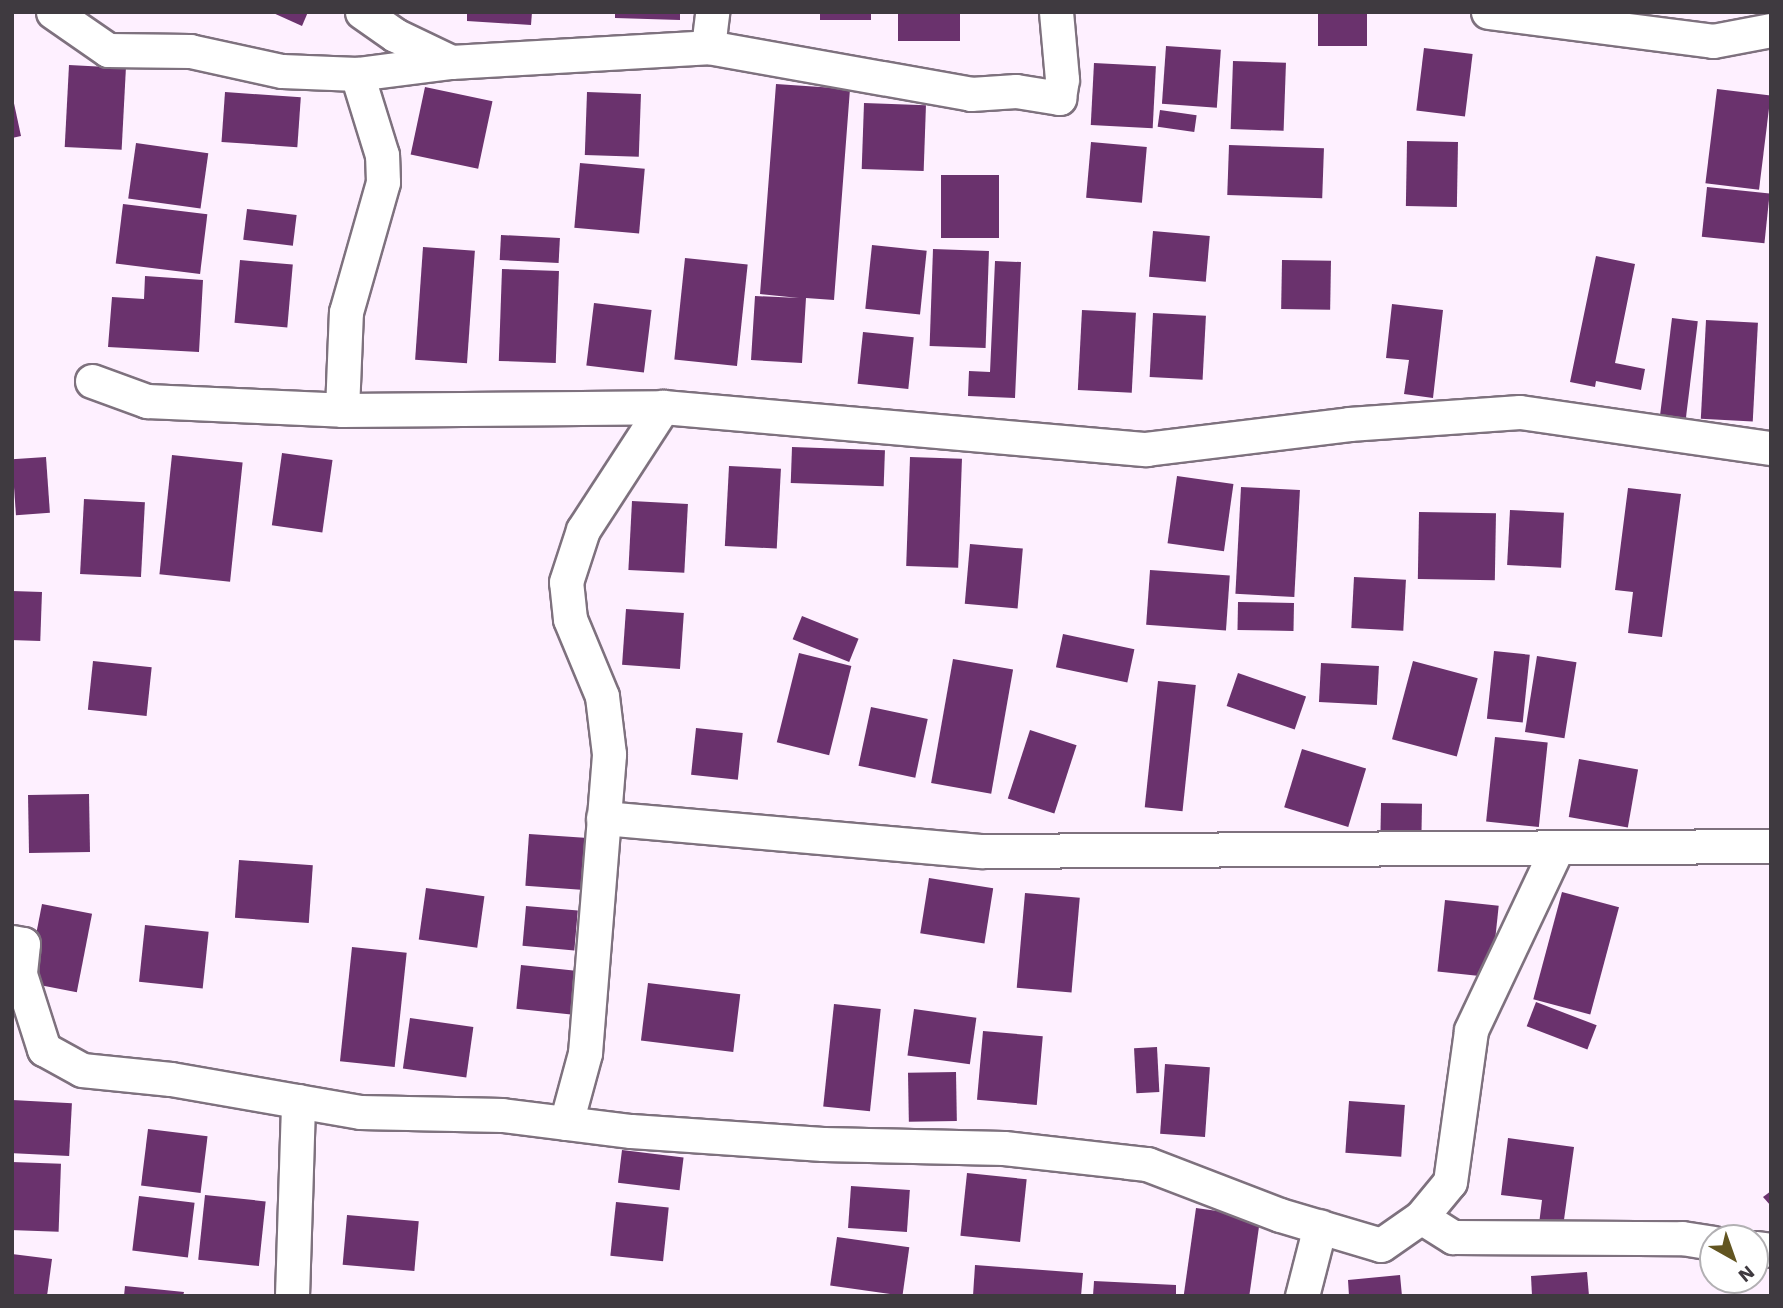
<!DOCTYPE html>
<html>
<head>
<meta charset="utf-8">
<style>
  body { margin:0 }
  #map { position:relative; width:1783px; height:1308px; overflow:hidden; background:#fef0ff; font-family:"Work Sans",sans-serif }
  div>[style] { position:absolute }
  .building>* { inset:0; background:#6a326d; transform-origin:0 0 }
  .roads { filter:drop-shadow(2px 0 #7e717e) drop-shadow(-2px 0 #7e717e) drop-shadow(0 2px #7e717e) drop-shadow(0 -2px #7e717e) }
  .street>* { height:33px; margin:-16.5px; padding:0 16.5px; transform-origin:16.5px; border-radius:16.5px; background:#fff }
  span { translate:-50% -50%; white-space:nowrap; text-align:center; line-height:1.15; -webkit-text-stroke:7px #fff; paint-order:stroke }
  .frame { position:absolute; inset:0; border:14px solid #3f3a40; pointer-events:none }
  .north { position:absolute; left:1699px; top:1224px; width:70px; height:70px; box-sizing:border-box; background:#fff; border:2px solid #b2b0b3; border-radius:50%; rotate:140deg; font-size:19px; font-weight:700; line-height:28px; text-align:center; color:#3f3a40 }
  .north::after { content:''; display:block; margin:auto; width:24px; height:32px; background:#625521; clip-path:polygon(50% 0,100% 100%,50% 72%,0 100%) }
</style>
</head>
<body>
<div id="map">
  <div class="building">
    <div style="clip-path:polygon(271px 12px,308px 12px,302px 26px)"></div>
    <div style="clip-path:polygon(467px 12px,532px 12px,531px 25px,467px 21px)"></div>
    <div style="clip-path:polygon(615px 12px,680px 12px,680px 20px,615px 18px)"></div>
    <div style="left:820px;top:12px;width:51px;height:8px"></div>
    <div style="left:898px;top:12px;width:62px;height:29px"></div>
    <div style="left:1318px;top:12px;width:49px;height:34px"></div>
    <div style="left:1166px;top:46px;width:55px;height:58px;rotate:4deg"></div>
    <div style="left:1424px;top:48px;width:49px;height:63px;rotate:7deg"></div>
    <div style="left:1233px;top:61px;width:53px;height:68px;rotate:2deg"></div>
    <div style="left:1094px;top:63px;width:62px;height:62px;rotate:3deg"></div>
    <div style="left:69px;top:65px;width:57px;height:82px;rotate:3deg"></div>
    <div style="clip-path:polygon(776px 84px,850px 89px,834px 300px,806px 298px,802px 363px,751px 360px,755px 296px,799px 298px,760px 294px)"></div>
    <div style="left:425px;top:87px;width:69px;height:69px;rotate:12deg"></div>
    <div style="left:1717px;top:89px;width:54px;height:95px;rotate:7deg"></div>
    <div style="left:225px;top:92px;width:76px;height:50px;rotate:4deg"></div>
    <div style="left:587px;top:92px;width:54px;height:63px;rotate:2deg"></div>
    <div style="clip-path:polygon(12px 94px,21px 136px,12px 138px)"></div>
    <div style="left:864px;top:103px;width:62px;height:66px;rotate:2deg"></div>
    <div style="left:1160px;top:110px;width:37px;height:17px;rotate:8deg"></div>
    <div style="left:1407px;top:141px;width:51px;height:65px;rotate:1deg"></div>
    <div style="left:1091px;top:142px;width:56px;height:56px;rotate:5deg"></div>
    <div style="left:136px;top:143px;width:73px;height:56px;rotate:8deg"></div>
    <div style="left:1229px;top:145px;width:95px;height:50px;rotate:2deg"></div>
    <div style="left:580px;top:163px;width:65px;height:65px;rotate:5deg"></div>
    <div style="left:941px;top:175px;width:58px;height:63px"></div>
    <div style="left:1707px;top:187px;width:63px;height:50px;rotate:6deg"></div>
    <div style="left:123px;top:204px;width:85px;height:60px;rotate:7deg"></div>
    <div style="left:247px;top:209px;width:50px;height:31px;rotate:7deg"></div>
    <div style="left:1153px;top:231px;width:57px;height:46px;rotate:5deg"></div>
    <div style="left:501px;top:235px;width:59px;height:25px;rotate:3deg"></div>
    <div style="left:872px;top:245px;width:55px;height:64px;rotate:6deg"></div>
    <div style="left:423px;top:247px;width:52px;height:113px;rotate:4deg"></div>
    <div style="left:933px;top:249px;width:56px;height:97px;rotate:2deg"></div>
    <div style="clip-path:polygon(1596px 256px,1635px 264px,1615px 363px,1645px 369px,1641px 390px,1596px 381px,1595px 387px,1570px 382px)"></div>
    <div style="left:685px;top:258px;width:63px;height:102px;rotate:6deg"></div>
    <div style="left:240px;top:260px;width:53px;height:63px;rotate:5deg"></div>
    <div style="left:1282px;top:260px;width:49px;height:49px;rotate:1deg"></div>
    <div style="clip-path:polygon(995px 261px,1021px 262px,1015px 398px,968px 396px,969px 371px,990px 372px)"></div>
    <div style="left:502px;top:269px;width:57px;height:92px;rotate:2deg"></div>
    <div style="clip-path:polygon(145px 276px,203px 280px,199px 352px,108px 347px,112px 297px,144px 299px)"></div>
    <div style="left:594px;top:303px;width:58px;height:63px;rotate:7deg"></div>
    <div style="clip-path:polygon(1392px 304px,1443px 310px,1433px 398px,1404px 394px,1409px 360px,1386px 358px)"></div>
    <div style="left:1082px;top:310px;width:54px;height:80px;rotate:3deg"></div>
    <div style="left:1153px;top:313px;width:53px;height:64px;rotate:3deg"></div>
    <div style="left:1672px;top:318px;width:26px;height:98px;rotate:7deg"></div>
    <div style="left:1706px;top:320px;width:52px;height:99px;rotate:3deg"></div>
    <div style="left:863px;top:332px;width:51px;height:52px;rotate:6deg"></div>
    <div style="left:792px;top:447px;width:93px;height:36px;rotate:2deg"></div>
    <div style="left:282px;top:453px;width:51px;height:73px;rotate:8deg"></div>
    <div style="left:172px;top:455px;width:71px;height:120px;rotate:6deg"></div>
    <div style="left:46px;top:457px;width:56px;height:34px;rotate:86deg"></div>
    <div style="left:910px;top:457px;width:52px;height:109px;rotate:2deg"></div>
    <div style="left:729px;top:466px;width:52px;height:80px;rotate:3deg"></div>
    <div style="left:1177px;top:476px;width:57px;height:68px;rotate:8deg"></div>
    <div style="left:1241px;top:487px;width:59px;height:107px;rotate:3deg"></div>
    <div style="clip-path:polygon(1628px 488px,1681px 494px,1662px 637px,1628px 633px,1633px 592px,1615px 590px)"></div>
    <div style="left:84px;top:499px;width:61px;height:75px;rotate:3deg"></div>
    <div style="left:632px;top:501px;width:56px;height:69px;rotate:3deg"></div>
    <div style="left:1510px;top:510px;width:54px;height:55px;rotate:3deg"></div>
    <div style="left:1419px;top:512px;width:77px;height:67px;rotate:1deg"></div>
    <div style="left:970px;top:544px;width:53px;height:60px;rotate:5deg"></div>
    <div style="left:1150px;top:570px;width:80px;height:55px;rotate:4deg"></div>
    <div style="left:1354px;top:577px;width:52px;height:51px;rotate:3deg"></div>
    <div style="left:12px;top:591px;width:30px;height:49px;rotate:2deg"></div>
    <div style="left:1238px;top:602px;width:56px;height:28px;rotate:1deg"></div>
    <div style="left:626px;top:609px;width:58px;height:56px;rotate:4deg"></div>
    <div style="left:802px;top:616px;width:61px;height:25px;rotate:22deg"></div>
    <div style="left:1063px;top:634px;width:73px;height:34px;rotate:12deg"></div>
    <div style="left:1494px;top:651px;width:36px;height:68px;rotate:6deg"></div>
    <div style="left:799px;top:653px;width:54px;height:92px;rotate:14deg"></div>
    <div style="left:1537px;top:656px;width:40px;height:77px;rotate:9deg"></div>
    <div style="left:953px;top:659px;width:61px;height:126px;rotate:10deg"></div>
    <div style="left:93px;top:661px;width:59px;height:49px;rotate:6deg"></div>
    <div style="left:1413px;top:661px;width:67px;height:81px;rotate:15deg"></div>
    <div style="left:1321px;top:663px;width:58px;height:39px;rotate:3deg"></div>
    <div style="left:1238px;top:673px;width:72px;height:35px;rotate:19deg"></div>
    <div style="left:1158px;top:681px;width:38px;height:127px;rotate:6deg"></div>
    <div style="left:871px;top:707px;width:58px;height:60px;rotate:12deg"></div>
    <div style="left:696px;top:728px;width:47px;height:47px;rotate:6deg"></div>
    <div style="left:1030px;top:730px;width:49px;height:72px;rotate:18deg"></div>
    <div style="left:1495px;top:737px;width:53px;height:85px;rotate:6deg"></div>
    <div style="left:1302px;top:749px;width:67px;height:61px;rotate:17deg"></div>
    <div style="left:1579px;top:759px;width:60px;height:59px;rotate:10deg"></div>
    <div style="left:89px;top:794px;width:58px;height:61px;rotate:89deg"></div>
    <div style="left:1381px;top:803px;width:41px;height:28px;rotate:1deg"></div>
    <div style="left:529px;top:834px;width:59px;height:52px;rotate:4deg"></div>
    <div style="left:239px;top:860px;width:74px;height:58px;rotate:4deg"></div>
    <div style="left:929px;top:878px;width:65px;height:56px;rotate:9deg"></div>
    <div style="left:426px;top:888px;width:59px;height:52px;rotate:8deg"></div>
    <div style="left:1562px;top:892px;width:59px;height:111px;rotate:15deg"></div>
    <div style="left:1025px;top:893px;width:55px;height:95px;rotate:5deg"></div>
    <div style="left:1445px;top:900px;width:54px;height:72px;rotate:6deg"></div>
    <div style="left:42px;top:904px;width:51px;height:80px;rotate:11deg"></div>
    <div style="left:526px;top:906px;width:52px;height:40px;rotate:5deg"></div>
    <div style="left:145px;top:925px;width:64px;height:57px;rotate:6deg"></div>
    <div style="left:352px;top:947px;width:55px;height:115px;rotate:6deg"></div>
    <div style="left:521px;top:965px;width:67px;height:44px;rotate:6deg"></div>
    <div style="left:648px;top:983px;width:93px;height:58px;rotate:7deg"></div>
    <div style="left:1536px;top:1002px;width:65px;height:26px;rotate:21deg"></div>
    <div style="left:834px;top:1004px;width:47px;height:103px;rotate:6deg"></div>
    <div style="left:914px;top:1009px;width:63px;height:47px;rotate:8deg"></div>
    <div style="left:410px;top:1018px;width:64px;height:51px;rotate:8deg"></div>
    <div style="left:983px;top:1031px;width:60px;height:69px;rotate:5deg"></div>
    <div style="left:1157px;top:1047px;width:45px;height:23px;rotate:87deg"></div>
    <div style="left:1165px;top:1064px;width:45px;height:70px;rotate:4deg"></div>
    <div style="left:956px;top:1072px;width:49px;height:48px;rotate:89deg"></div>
    <div style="left:12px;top:1100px;width:60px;height:53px;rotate:3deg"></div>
    <div style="left:1349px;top:1101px;width:56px;height:52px;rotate:4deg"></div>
    <div style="left:148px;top:1129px;width:60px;height:57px;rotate:7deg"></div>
    <div style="clip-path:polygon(1508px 1138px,1574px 1147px,1563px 1227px,1539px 1224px,1542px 1200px,1501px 1195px)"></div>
    <div style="left:622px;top:1150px;width:62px;height:33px;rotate:7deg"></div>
    <div style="left:12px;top:1162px;width:49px;height:68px;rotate:2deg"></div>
    <div style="left:967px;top:1173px;width:60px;height:63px;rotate:6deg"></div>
    <div style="left:851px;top:1186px;width:59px;height:42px;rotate:4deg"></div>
    <div style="clip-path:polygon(1771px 1191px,1771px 1206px,1763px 1197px)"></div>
    <div style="left:205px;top:1195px;width:61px;height:65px;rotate:6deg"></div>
    <div style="left:139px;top:1196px;width:56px;height:55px;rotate:7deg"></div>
    <div style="left:616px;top:1202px;width:53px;height:54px;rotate:6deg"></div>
    <div style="left:1196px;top:1208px;width:65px;height:88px;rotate:8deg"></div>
    <div style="left:347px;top:1215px;width:72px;height:50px;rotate:5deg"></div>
    <div style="left:837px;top:1237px;width:73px;height:49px;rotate:8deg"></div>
    <div style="clip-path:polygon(12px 1254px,52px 1259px,47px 1296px,12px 1296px)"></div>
    <div style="clip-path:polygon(975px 1265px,1083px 1273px,1081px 1296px,973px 1296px)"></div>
    <div style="clip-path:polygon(1587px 1272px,1589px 1296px,1532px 1296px,1531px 1276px)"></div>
    <div style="clip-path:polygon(1400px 1275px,1402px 1296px,1349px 1296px,1348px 1280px)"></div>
    <div style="clip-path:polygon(1094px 1281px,1176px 1285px,1176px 1296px,1093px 1296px)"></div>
    <div style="clip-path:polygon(125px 1286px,184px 1292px,183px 1296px,124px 1296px)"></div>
  </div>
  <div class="roads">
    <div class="street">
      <div style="left:53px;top:12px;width:67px;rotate:34.6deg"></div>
      <div style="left:108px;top:50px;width:82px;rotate:0.7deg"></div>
      <div style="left:190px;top:51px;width:94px;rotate:12.3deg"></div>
      <div style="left:282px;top:71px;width:75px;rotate:2.3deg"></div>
      <div style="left:357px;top:74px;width:95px;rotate:-7.3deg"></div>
      <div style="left:451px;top:62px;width:257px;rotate:-3.3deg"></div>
      <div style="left:708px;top:47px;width:267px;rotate:10.1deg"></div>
      <div style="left:971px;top:94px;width:45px;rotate:-3.8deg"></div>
      <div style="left:1016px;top:91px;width:44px;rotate:9.2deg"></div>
      <div style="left:1059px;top:98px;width:19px;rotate:-81deg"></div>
      <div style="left:1062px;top:79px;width:67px;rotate:-95.1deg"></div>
      <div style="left:362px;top:12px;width:40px;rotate:34.9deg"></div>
      <div style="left:395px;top:35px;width:62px;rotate:25.7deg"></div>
      <div style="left:1488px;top:12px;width:227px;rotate:7.3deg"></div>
      <div style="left:1713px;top:41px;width:59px;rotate:-10.7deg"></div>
      <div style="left:708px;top:47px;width:35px;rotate:-83deg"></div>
      <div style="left:92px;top:381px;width:59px;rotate:20deg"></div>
      <div style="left:147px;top:401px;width:195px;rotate:2.6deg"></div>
      <div style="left:342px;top:410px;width:321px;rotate:-0.5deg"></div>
      <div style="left:663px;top:407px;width:485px;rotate:5deg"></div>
      <div style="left:1146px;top:449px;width:205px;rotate:-7deg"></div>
      <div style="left:1349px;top:424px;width:171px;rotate:-4deg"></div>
      <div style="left:1520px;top:412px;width:254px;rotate:8.2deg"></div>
      <div style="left:342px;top:410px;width:98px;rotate:-87.7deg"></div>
      <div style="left:346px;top:312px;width:135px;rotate:-74.1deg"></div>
      <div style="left:383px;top:182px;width:27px;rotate:-92deg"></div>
      <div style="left:382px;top:155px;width:85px;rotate:-107.2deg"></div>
      <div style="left:603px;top:818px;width:379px;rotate:5deg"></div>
      <div style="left:981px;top:851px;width:790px;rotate:-0.36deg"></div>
      <div style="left:12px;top:942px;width:11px;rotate:10deg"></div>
      <div style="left:23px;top:944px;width:30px;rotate:96deg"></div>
      <div style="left:20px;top:974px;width:79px;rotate:72.3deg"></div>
      <div style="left:44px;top:1049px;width:43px;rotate:28.9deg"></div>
      <div style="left:82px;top:1070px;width:89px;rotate:5.8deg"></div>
      <div style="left:171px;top:1079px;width:192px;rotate:9.9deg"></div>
      <div style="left:360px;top:1112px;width:142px;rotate:1.2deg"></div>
      <div style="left:502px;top:1115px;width:130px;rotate:7.1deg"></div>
      <div style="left:631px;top:1131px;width:192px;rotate:3.9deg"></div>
      <div style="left:823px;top:1144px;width:181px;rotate:1.3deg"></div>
      <div style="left:1004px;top:1148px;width:144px;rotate:6.4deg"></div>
      <div style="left:1147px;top:1164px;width:142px;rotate:21deg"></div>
      <div style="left:1280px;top:1215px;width:105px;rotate:16.5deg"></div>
      <div style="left:1381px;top:1245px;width:49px;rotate:-35deg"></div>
      <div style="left:1421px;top:1217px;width:45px;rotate:-50.4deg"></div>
      <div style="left:1450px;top:1182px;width:153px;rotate:-82.1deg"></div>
      <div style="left:1471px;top:1030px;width:201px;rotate:-64.7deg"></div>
      <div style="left:566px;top:1123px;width:73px;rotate:-74.8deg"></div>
      <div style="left:585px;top:1053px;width:300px;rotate:-85.4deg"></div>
      <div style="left:609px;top:754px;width:58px;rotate:-96.9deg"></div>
      <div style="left:602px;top:696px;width:83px;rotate:-112.6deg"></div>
      <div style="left:570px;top:619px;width:37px;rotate:-96deg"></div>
      <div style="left:566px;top:582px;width:55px;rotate:-71.9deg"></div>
      <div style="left:583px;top:530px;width:147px;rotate:-57deg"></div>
      <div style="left:1421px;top:1217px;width:38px;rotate:32deg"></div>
      <div style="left:1453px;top:1237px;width:229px;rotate:0.3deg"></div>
      <div style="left:1682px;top:1238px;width:31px;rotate:9deg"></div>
      <div style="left:1755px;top:1248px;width:16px;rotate:7deg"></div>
      <div style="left:292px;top:1296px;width:195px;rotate:-88.2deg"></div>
      <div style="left:1302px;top:1296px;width:72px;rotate:-75.6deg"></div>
    </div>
  </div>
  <div class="frame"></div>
  <div class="north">N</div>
</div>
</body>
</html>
